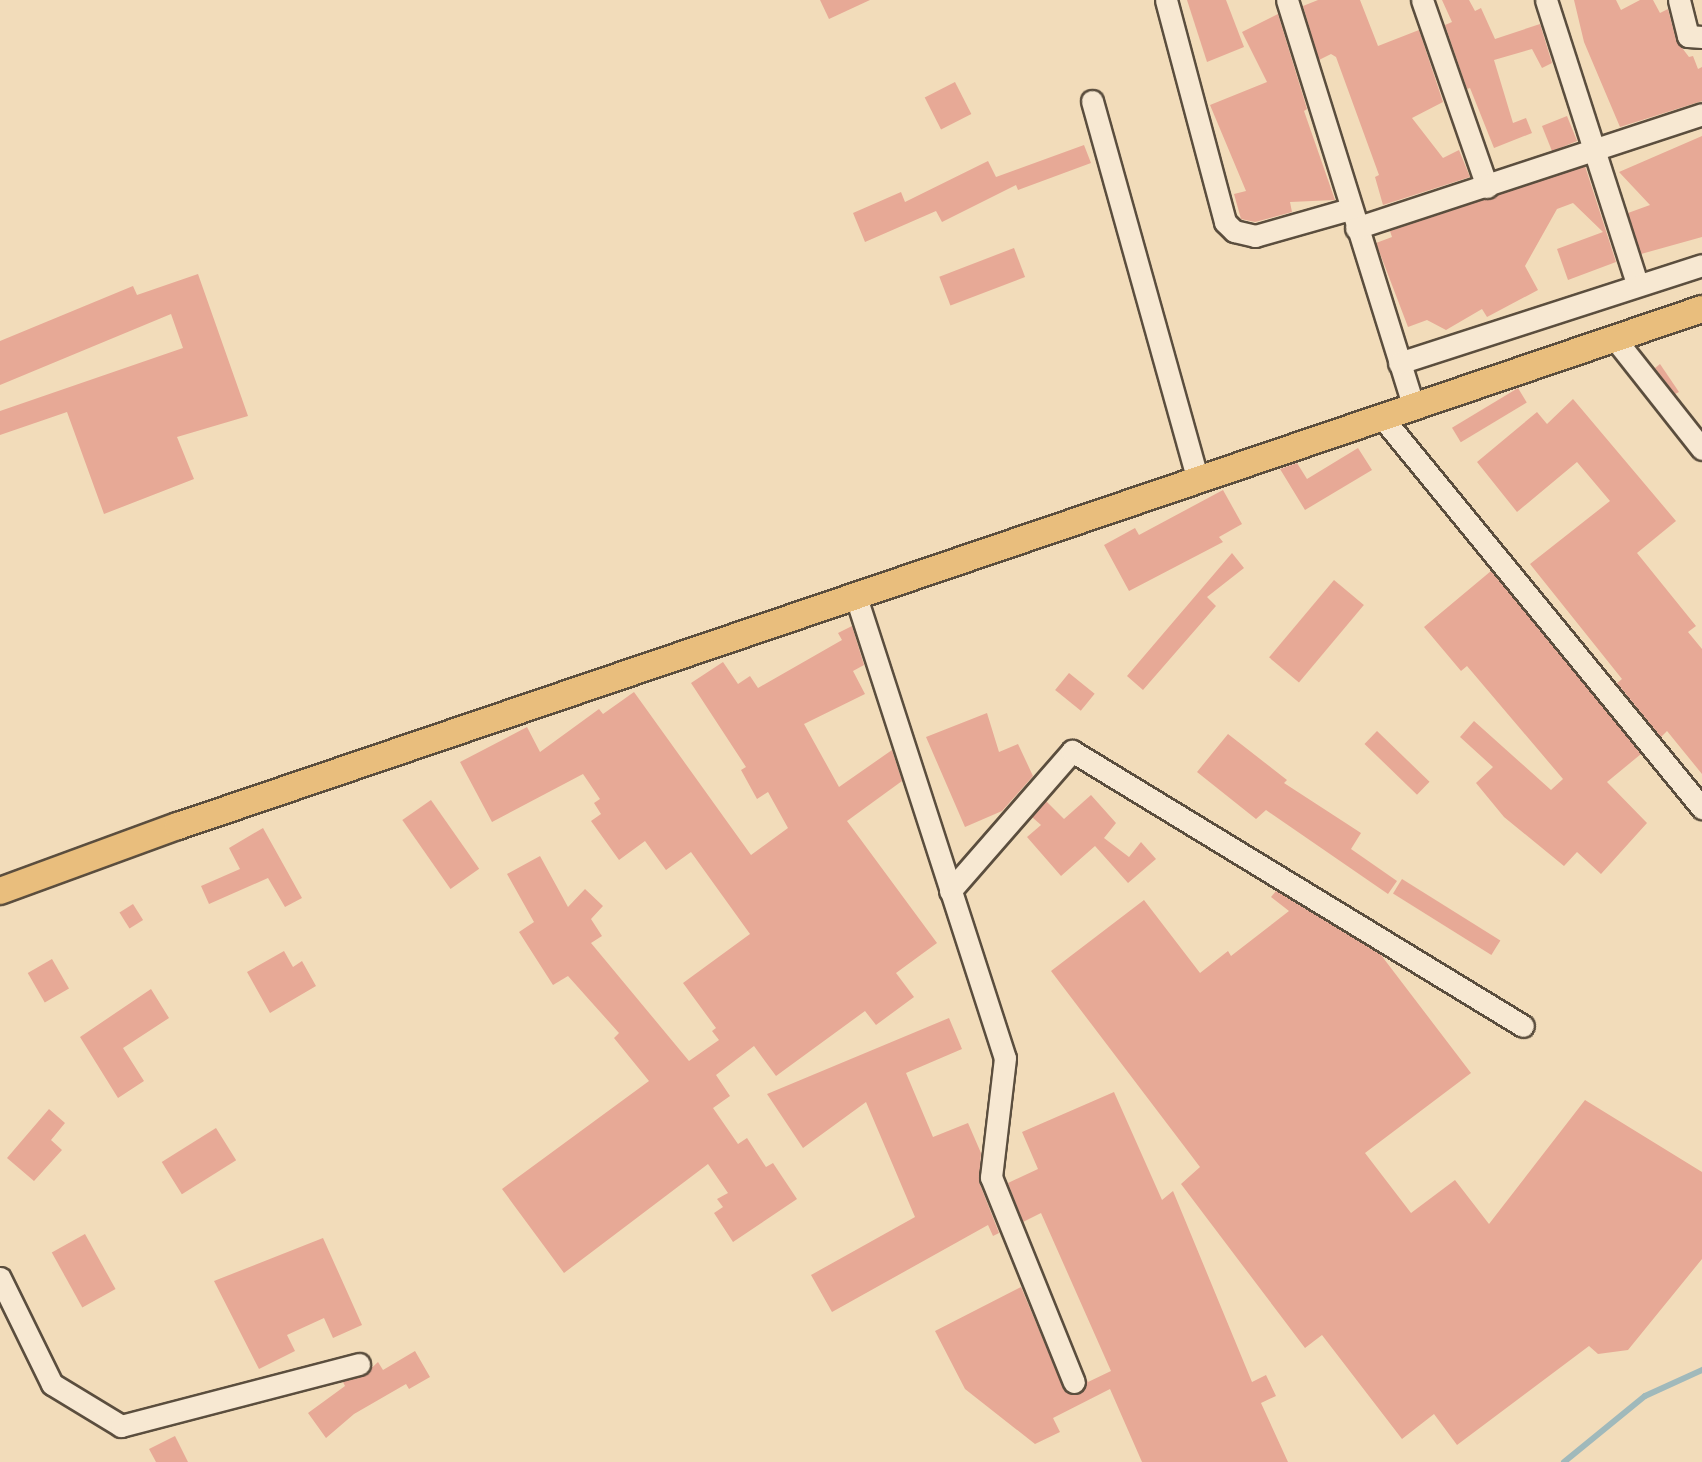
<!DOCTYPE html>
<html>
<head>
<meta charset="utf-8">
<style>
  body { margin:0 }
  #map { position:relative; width:1702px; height:1462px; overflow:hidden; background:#f2dcba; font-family:"Libre Caslon Text",serif }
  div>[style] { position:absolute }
  .stream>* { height:6px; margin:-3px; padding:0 3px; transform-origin:3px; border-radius:3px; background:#a0b9bb }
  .building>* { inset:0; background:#e7a996; transform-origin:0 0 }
  .roads { filter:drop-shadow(2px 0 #5b4e3e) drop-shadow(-2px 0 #5b4e3e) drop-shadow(0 2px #5b4e3e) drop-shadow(0 -2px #5b4e3e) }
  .minor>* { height:21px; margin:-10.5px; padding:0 10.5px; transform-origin:10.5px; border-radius:10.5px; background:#f7e8d2 }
  .major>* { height:26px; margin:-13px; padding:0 13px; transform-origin:13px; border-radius:13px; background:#e9be7d }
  span { translate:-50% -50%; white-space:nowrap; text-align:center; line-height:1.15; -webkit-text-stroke:7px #f7e8d2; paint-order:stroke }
</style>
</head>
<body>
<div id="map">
  <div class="stream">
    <div style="left:1564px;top:1462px;width:104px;rotate:-39.2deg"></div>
    <div style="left:1645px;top:1396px;width:63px;rotate:-24.5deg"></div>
  </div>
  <div class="building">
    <div style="clip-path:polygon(820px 0,870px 0,829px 19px)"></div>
    <div style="clip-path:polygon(1187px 0,1226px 0,1244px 47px,1207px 62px)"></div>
    <div style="clip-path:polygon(1318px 0,1360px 0,1378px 46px,1419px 30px,1443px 102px,1412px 118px,1443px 158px,1459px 150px,1470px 177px,1383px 205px,1375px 177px,1379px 175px,1336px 57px,1331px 54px,1319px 60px,1303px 6px)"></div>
    <div style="clip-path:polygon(1442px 0,1469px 0,1475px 11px,1481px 8px,1495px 39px,1540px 24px,1552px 63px,1542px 68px,1532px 49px,1494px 60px,1513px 123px,1526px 118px,1532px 133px,1494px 148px,1470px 88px,1467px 89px,1445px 25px,1452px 22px)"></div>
    <div style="clip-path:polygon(1574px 0,1616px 0,1621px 10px,1640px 0,1653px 0,1660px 13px,1668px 9px,1676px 40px,1689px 57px,1693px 56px,1698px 69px,1702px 67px,1702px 101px,1620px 127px,1584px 42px)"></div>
    <div style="clip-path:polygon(1278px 14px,1307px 109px,1304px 111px,1335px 200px,1290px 202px,1292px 212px,1255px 222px,1241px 219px,1234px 194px,1246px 191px,1210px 105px,1267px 82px,1242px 32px)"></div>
    <div style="left:955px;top:82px;width:36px;height:34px;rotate:63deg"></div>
    <div style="left:1567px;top:116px;width:27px;height:27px;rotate:68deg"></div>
    <div style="clip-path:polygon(1702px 136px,1702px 237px,1641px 254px,1628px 213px,1650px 205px,1619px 172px)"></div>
    <div style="clip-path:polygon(1084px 145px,1091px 163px,1018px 190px,1016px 185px,942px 222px,936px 211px,865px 242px,853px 213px,901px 192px,905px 202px,988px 161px,996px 177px)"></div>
    <div style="clip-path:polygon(1585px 166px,1616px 262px,1568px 280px,1557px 249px,1603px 232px,1573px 203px,1557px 209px,1525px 266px,1538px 290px,1487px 317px,1482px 309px,1446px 330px,1427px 320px,1408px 327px,1376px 243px,1392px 237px,1390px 231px)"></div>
    <div style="left:1014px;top:248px;width:31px;height:80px;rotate:69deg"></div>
    <div style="clip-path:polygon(198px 274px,248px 416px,177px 437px,194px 479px,104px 514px,67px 412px,0 435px,0 411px,183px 348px,171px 314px,0 385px,0 341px,133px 286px,137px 295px)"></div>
    <div style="clip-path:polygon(1660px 364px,1679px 392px,1675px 394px,1655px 368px)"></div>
    <div style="left:1518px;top:388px;width:17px;height:77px;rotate:59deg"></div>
    <div style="clip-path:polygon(1573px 399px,1676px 521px,1637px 553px,1696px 626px,1688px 632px,1702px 649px,1702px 774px,1667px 731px,1661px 737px,1617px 683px,1622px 679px,1530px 564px,1610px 501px,1577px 462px,1517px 512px,1477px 462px,1537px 412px,1547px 424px)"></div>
    <div style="clip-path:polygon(1358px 448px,1372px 470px,1305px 510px,1280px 469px,1297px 463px,1307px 479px)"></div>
    <div style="clip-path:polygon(1223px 490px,1242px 524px,1219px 537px,1223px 542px,1129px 591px,1104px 545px,1135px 528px,1139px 535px)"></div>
    <div style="clip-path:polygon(1232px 553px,1244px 568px,1207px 597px,1216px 606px,1143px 690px,1127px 676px)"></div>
    <div style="clip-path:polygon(1491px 571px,1641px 754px,1607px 782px,1647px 823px,1601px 874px,1577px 852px,1564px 866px,1504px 817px,1476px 783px,1493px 767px,1460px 737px,1474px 721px,1551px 790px,1563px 779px,1467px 666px,1461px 671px,1424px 627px)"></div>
    <div style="left:1334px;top:580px;width:39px;height:101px;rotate:40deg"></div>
    <div style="clip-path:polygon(852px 626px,864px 665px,853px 671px,865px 694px,804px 724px,839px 787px,892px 750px,902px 781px,847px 821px,937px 943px,896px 973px,914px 997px,876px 1025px,865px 1011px,776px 1076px,754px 1046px,716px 1075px,730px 1096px,713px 1108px,738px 1144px,747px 1138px,766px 1167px,773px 1163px,797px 1199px,733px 1242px,714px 1213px,723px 1207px,717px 1199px,728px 1193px,708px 1164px,564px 1273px,502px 1189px,649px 1081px,614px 1038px,619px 1033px,568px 976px,553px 985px,519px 932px,534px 922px,507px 874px,540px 856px,568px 907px,585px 889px,603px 906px,591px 919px,602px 936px,591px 943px,689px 1061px,719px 1040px,712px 1031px,716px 1028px,683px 983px,750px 934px,691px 852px,666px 870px,645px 841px,619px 860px,591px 821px,601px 814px,594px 803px,600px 799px,583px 774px,492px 822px,460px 762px,527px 727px,540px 752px,599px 709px,603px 714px,634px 692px,751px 855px,788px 828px,768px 792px,757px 799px,741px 770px,746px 767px,691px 683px,723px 662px,738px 684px,750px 676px,758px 688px,842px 640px,838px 633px)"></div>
    <div style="left:1069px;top:673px;width:33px;height:22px;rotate:39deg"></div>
    <div style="clip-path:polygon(987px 713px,999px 752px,1018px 744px,1033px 776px,1002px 811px,965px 827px,926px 737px)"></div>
    <div style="left:1377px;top:731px;width:73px;height:18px;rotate:44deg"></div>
    <div style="clip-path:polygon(1228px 734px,1287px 780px,1284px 783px,1361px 833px,1351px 849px,1397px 881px,1388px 894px,1266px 810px,1256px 819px,1197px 772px)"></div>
    <div style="clip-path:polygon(1091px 795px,1116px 823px,1104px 838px,1129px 857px,1141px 842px,1156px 859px,1128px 883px,1095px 846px,1061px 876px,1027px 837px,1041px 825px,1032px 817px,1046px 801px,1064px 819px)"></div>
    <div style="left:431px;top:800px;width:84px;height:35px;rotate:55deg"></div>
    <div style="clip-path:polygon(263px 828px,302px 898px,285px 907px,268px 878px,209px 904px,201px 886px,240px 869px,229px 848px)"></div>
    <div style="left:1402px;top:879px;width:116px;height:17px;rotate:32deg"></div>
    <div style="clip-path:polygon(1276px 891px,1381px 955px,1471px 1073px,1365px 1153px,1411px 1213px,1455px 1180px,1489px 1224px,1585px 1100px,1702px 1172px,1702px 1259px,1628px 1350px,1598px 1354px,1589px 1346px,1457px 1445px,1434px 1414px,1402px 1439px,1322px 1335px,1305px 1348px,1181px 1184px,1200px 1167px,1051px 971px,1144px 900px,1200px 973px,1228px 951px,1231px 956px,1289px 911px,1271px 897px)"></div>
    <div style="left:133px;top:904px;width:19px;height:16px;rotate:58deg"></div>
    <div style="clip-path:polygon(284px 951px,293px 967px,302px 961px,316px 986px,270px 1013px,247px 972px)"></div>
    <div style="left:52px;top:959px;width:34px;height:28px;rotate:60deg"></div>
    <div style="clip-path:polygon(151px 989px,169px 1018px,123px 1048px,144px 1081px,118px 1098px,80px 1037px)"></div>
    <div style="clip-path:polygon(949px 1018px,962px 1049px,906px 1073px,933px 1137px,968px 1123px,981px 1153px,979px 1182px,999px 1233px,993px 1236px,988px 1225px,832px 1312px,811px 1275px,915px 1217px,866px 1102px,803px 1148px,767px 1094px)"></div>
    <div style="clip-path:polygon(1114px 1092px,1162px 1200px,1173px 1191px,1252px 1382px,1266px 1375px,1276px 1396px,1261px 1403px,1288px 1462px,1142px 1462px,1110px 1389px,1053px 1418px,1060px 1432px,1035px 1444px,965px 1389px,935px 1331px,1021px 1287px,1065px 1392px,1080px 1394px,1086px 1378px,1088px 1382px,1111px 1371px,1041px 1213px,1023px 1222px,1008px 1183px,1038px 1169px,1022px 1132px)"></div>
    <div style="clip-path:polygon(49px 1109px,65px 1123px,51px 1140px,62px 1150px,34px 1181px,7px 1158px)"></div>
    <div style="left:216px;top:1128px;width:38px;height:64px;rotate:58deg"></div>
    <div style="left:85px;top:1234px;width:63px;height:38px;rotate:61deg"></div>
    <div style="clip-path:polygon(323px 1238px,362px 1325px,333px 1338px,324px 1318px,287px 1335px,295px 1351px,259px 1369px,214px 1281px)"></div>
    <div style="clip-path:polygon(415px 1351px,430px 1377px,409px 1389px,406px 1384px,354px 1414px,326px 1438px,308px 1413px,345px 1386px,343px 1382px,363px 1376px,378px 1362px,383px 1370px)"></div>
    <div style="clip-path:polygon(175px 1436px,188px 1462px,156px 1462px,149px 1449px)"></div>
  </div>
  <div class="roads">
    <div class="minor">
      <div style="left:1166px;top:0;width:230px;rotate:75.1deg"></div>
      <div style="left:1225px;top:222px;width:13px;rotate:45deg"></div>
      <div style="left:1234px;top:231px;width:22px;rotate:13deg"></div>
      <div style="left:1255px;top:236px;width:99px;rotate:-15.9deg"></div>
      <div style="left:1287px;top:0;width:424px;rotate:72.7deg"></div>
      <div style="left:1422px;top:0;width:198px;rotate:70.8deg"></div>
      <div style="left:1546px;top:0;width:298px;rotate:72.2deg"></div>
      <div style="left:1679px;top:0;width:37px;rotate:76deg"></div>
      <div style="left:1688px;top:36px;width:14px;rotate:4deg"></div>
      <div style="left:1092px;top:101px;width:391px;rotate:74.4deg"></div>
      <div style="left:1356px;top:228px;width:364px;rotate:-18.2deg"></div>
      <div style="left:1615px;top:339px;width:140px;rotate:51.7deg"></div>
      <div style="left:1399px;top:363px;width:318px;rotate:-17.9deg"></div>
      <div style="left:1381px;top:416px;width:507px;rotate:50.69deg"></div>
      <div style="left:856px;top:597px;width:484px;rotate:72.1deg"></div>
      <div style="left:1005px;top:1058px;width:120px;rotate:96.7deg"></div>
      <div style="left:991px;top:1177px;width:221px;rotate:68deg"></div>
      <div style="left:950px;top:891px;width:186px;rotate:-48.9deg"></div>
      <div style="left:1072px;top:751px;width:528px;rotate:31.37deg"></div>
      <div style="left:0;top:1278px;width:118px;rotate:63.9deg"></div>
      <div style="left:52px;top:1384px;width:81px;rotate:31.3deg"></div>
      <div style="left:121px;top:1426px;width:246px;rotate:-14.6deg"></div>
    </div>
    <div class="major">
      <div style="left:0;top:891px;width:189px;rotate:-20.1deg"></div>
      <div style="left:178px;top:826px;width:1609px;rotate:-18.74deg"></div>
    </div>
  </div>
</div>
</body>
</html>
